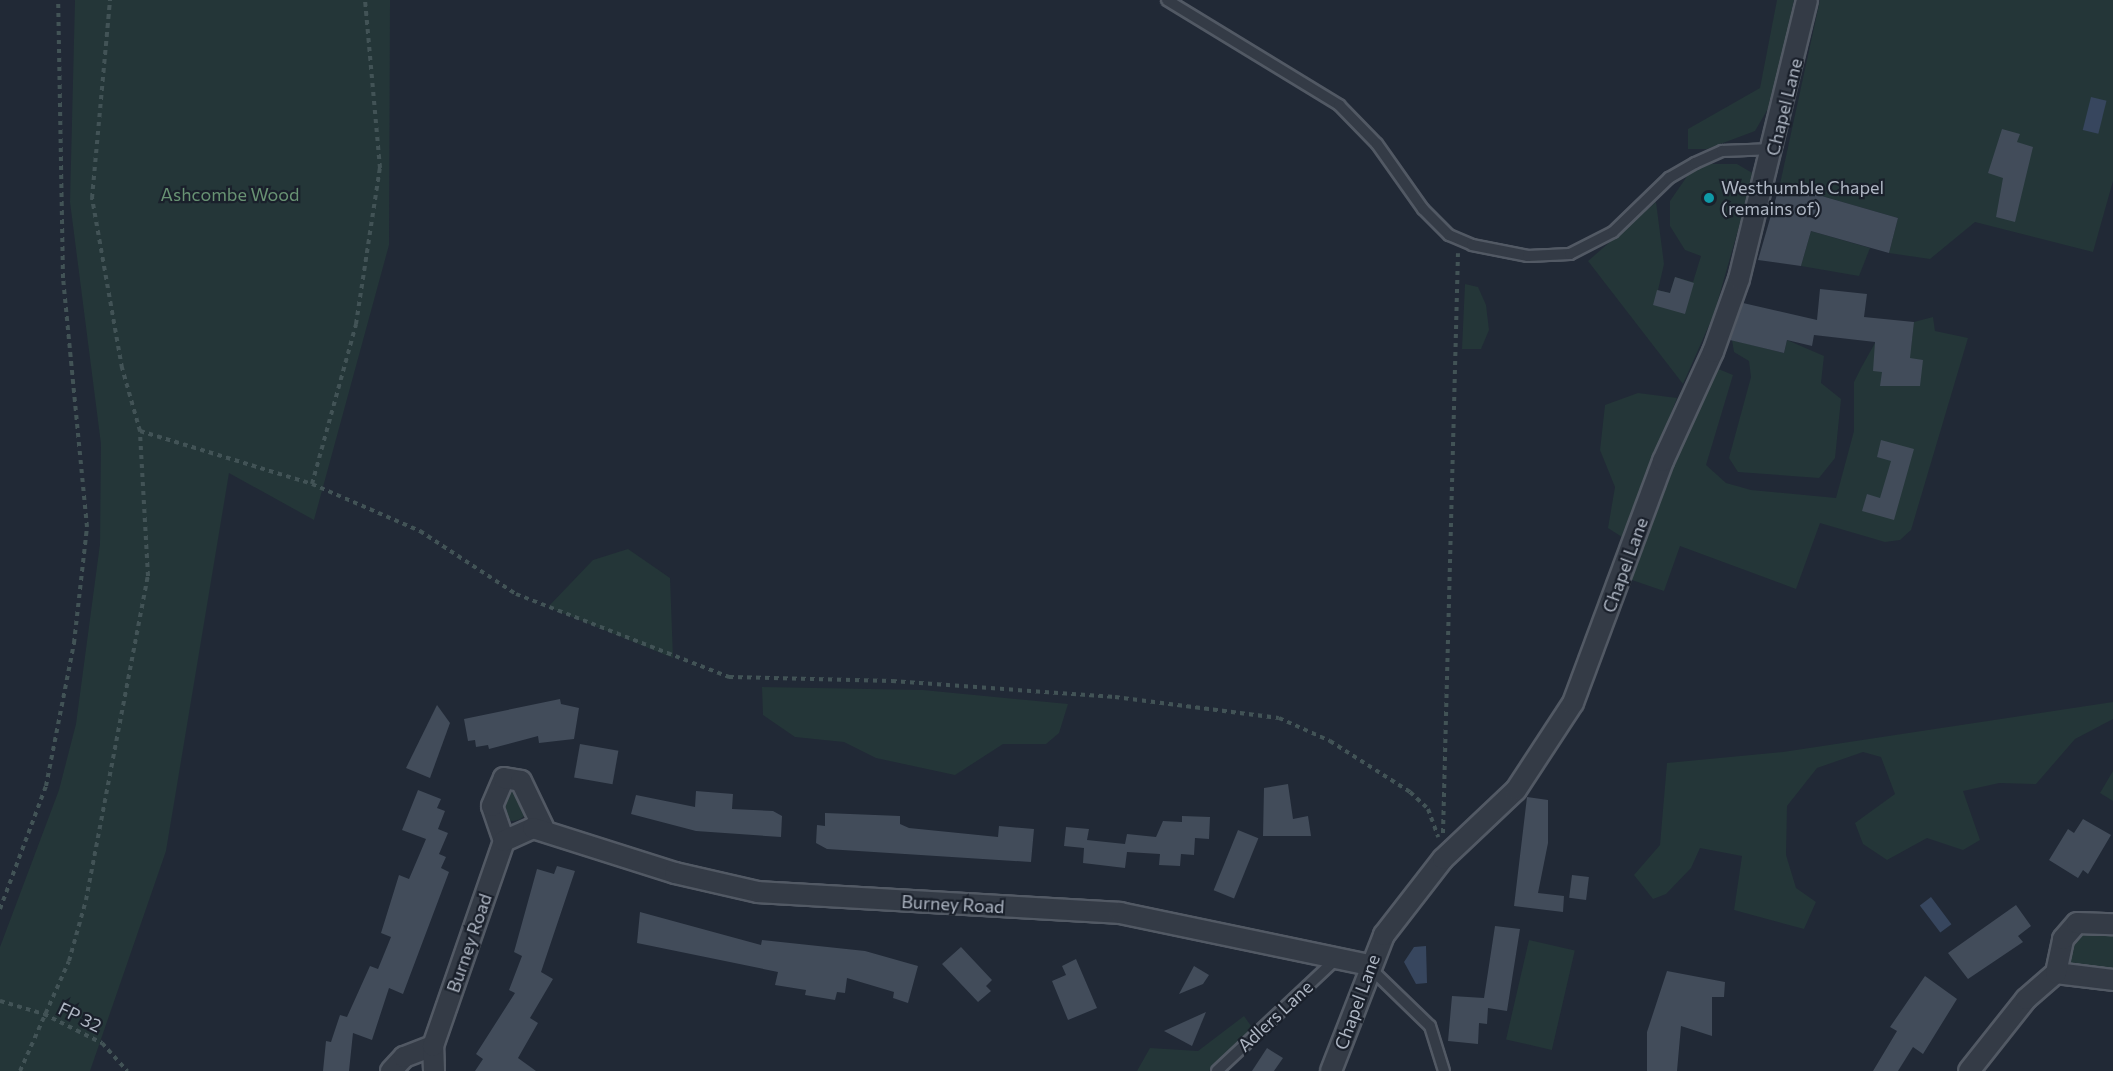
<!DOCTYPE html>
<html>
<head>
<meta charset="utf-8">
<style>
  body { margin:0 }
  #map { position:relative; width:2113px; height:1071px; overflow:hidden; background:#212936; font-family:Commissioner,sans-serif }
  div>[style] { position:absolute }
  .green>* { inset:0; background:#243638; transform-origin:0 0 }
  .round { border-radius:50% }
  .water>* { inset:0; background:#37465e; transform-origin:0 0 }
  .building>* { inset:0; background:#424c5a; transform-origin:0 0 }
  .path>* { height:4px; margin-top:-2px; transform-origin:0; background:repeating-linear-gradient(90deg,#425356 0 4.5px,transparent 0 9px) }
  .roads { filter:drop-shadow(2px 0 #525964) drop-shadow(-2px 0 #525964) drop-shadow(0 2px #525964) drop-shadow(0 -2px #525964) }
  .lane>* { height:10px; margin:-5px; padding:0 5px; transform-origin:5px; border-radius:5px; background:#343b46 }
  .street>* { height:20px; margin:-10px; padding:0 10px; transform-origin:10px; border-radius:10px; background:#343b46 }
  .dots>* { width:16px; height:16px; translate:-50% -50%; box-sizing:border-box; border:3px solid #1a202b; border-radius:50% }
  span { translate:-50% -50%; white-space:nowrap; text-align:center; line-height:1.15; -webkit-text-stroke:4.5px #1a202b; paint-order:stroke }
  .street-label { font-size:18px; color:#aeb6c3 }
  .poi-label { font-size:18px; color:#aeb6c3 }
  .left { translate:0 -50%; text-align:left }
  .park-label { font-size:18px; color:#689273 }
</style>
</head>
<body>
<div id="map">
  <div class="green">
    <div style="clip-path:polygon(75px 0,390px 0,389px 245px,314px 520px,229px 473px,166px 851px,90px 1071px,0 1071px,0 947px,59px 790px,76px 724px,100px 544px,101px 444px,70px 202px)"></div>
    <div style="clip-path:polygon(1777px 0,1794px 0,1773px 100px,1755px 131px,1707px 149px,1688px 149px,1688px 129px,1760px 88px)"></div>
    <div style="clip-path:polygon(1820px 0,2113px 0,2113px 181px,2093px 252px,1975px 222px,1930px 259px,1889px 253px,1898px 218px,1780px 184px)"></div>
    <div style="clip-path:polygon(1711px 164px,1737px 164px,1754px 174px,1714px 314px,1683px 384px,1588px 261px,1656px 202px,1664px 264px,1658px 290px,1670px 293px,1675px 277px,1693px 282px,1701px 256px,1685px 250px,1670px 226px,1670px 201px,1690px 172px)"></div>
    <div style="clip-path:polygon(1811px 231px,1870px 248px,1859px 276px,1801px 266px)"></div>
    <div style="clip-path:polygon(1465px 284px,1478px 287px,1486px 305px,1489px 330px,1481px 349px,1462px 349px)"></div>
    <div style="clip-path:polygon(1933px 317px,1935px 331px,1968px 338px,1911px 530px,1900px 540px,1885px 542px,1820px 523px,1796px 589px,1680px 546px,1664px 591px,1626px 578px,1716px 368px,1733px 375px,1706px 465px,1726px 483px,1751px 490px,1836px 498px,1854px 431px,1854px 382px,1861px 368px,1875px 343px,1911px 347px,1914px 322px)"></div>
    <div style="clip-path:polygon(1732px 340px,1784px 353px,1787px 340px,1824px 356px,1821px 383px,1841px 399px,1835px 458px,1819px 478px,1738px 472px,1729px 458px,1751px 377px,1749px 361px,1734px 352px)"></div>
    <div style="clip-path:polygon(1638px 393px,1677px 398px,1622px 537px,1608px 528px,1615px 487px,1600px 450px,1605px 405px)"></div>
    <div style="clip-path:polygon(628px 549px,670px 578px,673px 658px,548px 607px,593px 560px)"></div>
    <div style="clip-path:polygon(762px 687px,923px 690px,1068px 704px,1059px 733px,1046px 744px,1003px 744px,955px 775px,876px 758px,844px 742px,795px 737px,763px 715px)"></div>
    <div style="clip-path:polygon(2113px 702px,2113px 719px,2075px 739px,2036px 784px,1999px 783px,1963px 791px,1980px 840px,1963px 850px,1927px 838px,1887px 860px,1863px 844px,1855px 823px,1895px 794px,1881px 757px,1863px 752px,1817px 768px,1787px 806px,1786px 855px,1796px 888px,1816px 902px,1804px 929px,1734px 910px,1742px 856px,1700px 848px,1691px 868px,1666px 894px,1653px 899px,1634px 875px,1660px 845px,1667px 763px,1783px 752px)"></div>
    <div style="clip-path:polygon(2113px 771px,2113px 801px,2100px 793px)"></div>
    <div class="round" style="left:498px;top:791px;width:30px;height:30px"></div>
    <div style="clip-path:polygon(2094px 927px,2113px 936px,2113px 974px,2077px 969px,2066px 961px,2077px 932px)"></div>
    <div style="left:1529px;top:940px;width:47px;height:102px;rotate:13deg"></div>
    <div style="clip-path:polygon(1244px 1016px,1254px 1030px,1209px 1071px,1137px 1071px,1150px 1048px,1198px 1051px)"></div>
  </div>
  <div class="water">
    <div style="left:2091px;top:97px;width:16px;height:34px;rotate:14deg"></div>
    <div style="left:1931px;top:897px;width:34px;height:14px;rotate:53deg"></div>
    <div style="clip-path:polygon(1426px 946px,1427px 983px,1416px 984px,1404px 962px,1414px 947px)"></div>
  </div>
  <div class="building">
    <div style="clip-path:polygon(2002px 129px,2020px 134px,2017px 142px,2033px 147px,2015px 222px,1996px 217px,2003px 178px,1988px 173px)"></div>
    <div style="clip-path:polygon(1780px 184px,1898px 218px,1889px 253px,1811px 231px,1801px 266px,1758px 260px)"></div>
    <div style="clip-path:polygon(1675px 277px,1694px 283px,1685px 314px,1653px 305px,1657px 290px,1670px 293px)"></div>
    <div style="clip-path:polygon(1820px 289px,1867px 294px,1864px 317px,1914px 322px,1910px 358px,1923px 360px,1920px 386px,1880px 386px,1882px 372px,1873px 371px,1875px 342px,1814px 335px,1812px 346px,1787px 340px,1784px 353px,1730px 340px,1743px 303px,1817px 320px)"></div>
    <div style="clip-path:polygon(1881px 440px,1914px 449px,1894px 520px,1862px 511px,1867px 494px,1880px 498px,1891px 461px,1877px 457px)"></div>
    <div style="clip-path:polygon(560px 699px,561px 704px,579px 708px,574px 739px,539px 743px,538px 736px,489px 749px,488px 745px,476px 747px,475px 740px,468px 741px,464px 719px)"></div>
    <div style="clip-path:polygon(437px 705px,450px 723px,430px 778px,406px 768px)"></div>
    <div style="left:580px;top:744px;width:39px;height:34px;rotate:10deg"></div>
    <div style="clip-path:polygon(1288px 784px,1293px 819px,1308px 816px,1311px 836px,1263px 836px,1264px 788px)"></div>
    <div style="clip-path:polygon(418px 790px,441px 799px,437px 808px,445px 811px,438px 829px,448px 833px,439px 854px,446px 857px,441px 868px,449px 872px,403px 994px,389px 988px,372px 1040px,353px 1033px,349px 1071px,323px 1071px,326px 1041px,331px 1042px,340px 1015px,347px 1017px,370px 966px,378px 969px,391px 937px,381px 933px,399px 875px,409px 879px,426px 839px,402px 830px)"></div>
    <div style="clip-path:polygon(696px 791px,733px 794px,732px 809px,773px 811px,782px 816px,781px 837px,696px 831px,631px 814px,636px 795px,695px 807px)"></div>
    <div style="clip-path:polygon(1527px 797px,1548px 800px,1548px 843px,1538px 893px,1564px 896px,1563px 912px,1514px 906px)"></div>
    <div style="clip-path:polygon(825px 813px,900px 816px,900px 824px,909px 828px,998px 837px,999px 826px,1034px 829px,1031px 862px,827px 849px,816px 843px,817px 825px,825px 826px)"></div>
    <div style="clip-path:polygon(1182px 816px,1210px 817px,1209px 839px,1195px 838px,1194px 855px,1181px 854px,1180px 866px,1159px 865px,1160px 854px,1127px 852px,1125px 868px,1083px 863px,1084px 848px,1064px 846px,1066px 827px,1089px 829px,1087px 840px,1125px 844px,1127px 834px,1156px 837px,1163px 821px,1182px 822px)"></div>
    <div style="clip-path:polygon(2083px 819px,2111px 835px,2088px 874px,2083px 870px,2078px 878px,2049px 860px,2068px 829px,2074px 833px)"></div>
    <div style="left:1238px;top:830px;width:22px;height:65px;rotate:22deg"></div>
    <div style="clip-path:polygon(557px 866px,575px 871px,541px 972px,553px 979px,530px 1018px,538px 1023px,518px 1058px,536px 1071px,475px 1071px,483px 1059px,476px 1054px,515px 993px,509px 990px,522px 956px,514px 952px,537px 869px,554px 874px)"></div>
    <div style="left:1572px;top:875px;width:17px;height:23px;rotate:7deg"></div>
    <div style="clip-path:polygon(2016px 905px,2031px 926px,2018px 936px,2023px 942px,1968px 979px,1948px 953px)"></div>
    <div style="clip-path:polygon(640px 912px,761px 945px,762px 940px,865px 951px,918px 966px,908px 1003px,893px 998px,894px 992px,847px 978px,845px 993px,837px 992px,835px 1000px,805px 995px,806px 990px,775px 985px,778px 972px,637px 943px)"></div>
    <div style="clip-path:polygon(1495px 926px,1520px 929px,1507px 1011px,1488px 1008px,1487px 1024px,1479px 1023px,1478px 1044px,1448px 1041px,1452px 996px,1484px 998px)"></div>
    <div style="clip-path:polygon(961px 947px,992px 980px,986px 986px,991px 991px,978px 1002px,942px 964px)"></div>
    <div style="clip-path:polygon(1076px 959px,1097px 1008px,1068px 1020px,1052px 981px,1066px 975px,1062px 966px)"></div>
    <div style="clip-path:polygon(1194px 966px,1209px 975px,1203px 984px,1179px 994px)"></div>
    <div style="clip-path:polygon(1667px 971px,1725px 982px,1724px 997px,1712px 997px,1712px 1036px,1681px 1026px,1677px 1071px,1647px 1071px,1647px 1032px)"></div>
    <div style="clip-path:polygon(1925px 976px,1957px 999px,1923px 1054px,1913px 1047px,1898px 1071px,1873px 1071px,1897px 1031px,1890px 1027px)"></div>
    <div style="clip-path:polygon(1206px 1012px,1192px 1046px,1164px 1031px)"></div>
    <div style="clip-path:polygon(1267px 1048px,1283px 1058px,1274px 1071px,1252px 1071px)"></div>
  </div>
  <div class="path">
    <div style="left:140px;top:431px;width:180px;rotate:17.1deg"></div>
    <div style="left:312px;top:484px;width:118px;rotate:23.5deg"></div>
    <div style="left:420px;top:531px;width:115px;rotate:33.3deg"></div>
    <div style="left:516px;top:594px;width:229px;rotate:21.3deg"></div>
    <div style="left:729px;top:677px;width:163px;rotate:1.4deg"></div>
    <div style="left:892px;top:681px;width:224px;rotate:4.1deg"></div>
    <div style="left:1115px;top:697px;width:165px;rotate:7.3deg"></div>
    <div style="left:1279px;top:718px;width:56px;rotate:24.3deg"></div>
    <div style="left:1330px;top:741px;width:95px;rotate:32.5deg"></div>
    <div style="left:1410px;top:792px;width:25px;rotate:43deg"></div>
    <div style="left:1428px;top:809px;width:30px;rotate:70deg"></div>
    <div style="left:312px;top:484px;width:166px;rotate:-74.6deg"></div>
    <div style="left:356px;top:324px;width:158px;rotate:-81.3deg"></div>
    <div style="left:380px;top:168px;width:169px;rotate:-95.1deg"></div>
    <div style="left:1443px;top:833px;width:580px;rotate:-88.52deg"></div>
    <div style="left:0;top:909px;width:131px;rotate:-69.5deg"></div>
    <div style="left:46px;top:786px;width:146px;rotate:-78.9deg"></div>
    <div style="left:74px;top:643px;width:117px;rotate:-83.6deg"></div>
    <div style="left:87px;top:527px;width:250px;rotate:-95.5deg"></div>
    <div style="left:63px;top:278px;width:278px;rotate:-91deg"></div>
    <div style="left:0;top:1001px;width:46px;rotate:16.5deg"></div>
    <div style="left:44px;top:1014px;width:65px;rotate:26.6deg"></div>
    <div style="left:102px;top:1043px;width:38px;rotate:48deg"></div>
    <div style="left:20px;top:1071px;width:120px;rotate:-66deg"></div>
    <div style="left:69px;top:961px;width:63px;rotate:-74.4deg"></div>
    <div style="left:86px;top:900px;width:330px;rotate:-79.2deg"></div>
    <div style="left:148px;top:576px;width:145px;rotate:-93.2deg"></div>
    <div style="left:140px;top:431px;width:66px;rotate:-105.9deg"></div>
    <div style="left:122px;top:368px;width:173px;rotate:-100deg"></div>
    <div style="left:92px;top:198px;width:199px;rotate:-84.8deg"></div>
  </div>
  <div class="roads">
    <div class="lane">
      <div style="left:1167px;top:0;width:202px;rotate:31.4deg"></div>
      <div style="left:1339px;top:105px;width:54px;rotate:45.7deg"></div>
      <div style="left:1377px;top:144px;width:80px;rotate:54.7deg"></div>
      <div style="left:1423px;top:209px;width:37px;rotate:45deg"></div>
      <div style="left:1449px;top:235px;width:25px;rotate:23deg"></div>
      <div style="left:1472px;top:245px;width:57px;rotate:11.1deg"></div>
      <div style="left:1528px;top:256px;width:42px;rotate:-2.7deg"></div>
      <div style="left:1570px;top:254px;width:48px;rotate:-27.1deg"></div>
      <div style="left:1613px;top:232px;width:78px;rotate:-44deg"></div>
      <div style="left:1669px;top:178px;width:30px;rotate:-30deg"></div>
      <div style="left:1695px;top:163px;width:30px;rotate:-24deg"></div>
      <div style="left:1722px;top:151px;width:52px;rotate:-2.2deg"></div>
      <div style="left:1368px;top:966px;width:86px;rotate:44.1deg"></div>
      <div style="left:1430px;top:1026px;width:47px;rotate:72.7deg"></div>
      <div style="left:1217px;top:1071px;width:159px;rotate:-43.2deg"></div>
    </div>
    <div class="street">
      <div style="left:504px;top:841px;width:37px;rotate:-109deg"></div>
      <div style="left:492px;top:806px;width:30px;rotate:-67deg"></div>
      <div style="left:504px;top:778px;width:17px;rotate:10deg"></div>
      <div style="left:521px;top:781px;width:51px;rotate:64.4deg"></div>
      <div style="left:2056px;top:973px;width:57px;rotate:7deg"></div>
      <div style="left:391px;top:1071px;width:19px;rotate:-47deg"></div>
      <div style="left:404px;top:1057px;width:31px;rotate:-21deg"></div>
      <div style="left:434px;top:1071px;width:25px;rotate:-92deg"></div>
      <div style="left:433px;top:1046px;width:217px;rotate:-70.9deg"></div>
      <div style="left:504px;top:841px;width:32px;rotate:-24deg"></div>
      <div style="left:533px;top:828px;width:149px;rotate:17.6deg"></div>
      <div style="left:675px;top:873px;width:85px;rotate:12.9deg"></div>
      <div style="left:758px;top:892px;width:363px;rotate:3.3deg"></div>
      <div style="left:1120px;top:913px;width:253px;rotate:11.8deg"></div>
      <div style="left:1331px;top:1071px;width:146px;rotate:-68.7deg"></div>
      <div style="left:1384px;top:935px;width:96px;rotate:-52.2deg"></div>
      <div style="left:1443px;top:859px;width:100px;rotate:-43.4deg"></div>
      <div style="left:1516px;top:790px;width:104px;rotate:-56.8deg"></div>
      <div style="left:1573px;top:703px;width:258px;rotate:-69.6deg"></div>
      <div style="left:1663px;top:461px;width:120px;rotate:-65.4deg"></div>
      <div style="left:1713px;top:352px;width:77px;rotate:-70.4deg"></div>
      <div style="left:1739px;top:279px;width:287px;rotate:-76.3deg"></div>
      <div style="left:1969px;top:1071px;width:92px;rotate:-51.6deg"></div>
      <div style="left:2026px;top:999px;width:40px;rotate:-41deg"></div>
      <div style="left:2056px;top:973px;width:35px;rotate:-78deg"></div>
      <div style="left:2063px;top:939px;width:21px;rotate:-49deg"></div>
      <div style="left:2077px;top:923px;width:36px;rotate:2deg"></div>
    </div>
  </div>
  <div class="dots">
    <div style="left:1709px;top:198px;background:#0f9aa8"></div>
  </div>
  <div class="street-label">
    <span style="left:1784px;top:107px;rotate:-76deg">Chapel Lane</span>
    <span style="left:1625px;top:565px;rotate:-70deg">Chapel Lane</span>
    <span style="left:953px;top:904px;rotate:3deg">Burney Road</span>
    <span style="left:469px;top:943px;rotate:-71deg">Burney Road</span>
    <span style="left:1357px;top:1002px;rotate:-70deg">Chapel Lane</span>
    <span style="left:1275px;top:1016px;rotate:-43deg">Adlers Lane</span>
    <span style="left:80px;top:1017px;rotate:26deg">FP 32</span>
  </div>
  <div class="poi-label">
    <span class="left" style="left:1721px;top:198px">Westhumble Chapel<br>(remains of)</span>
  </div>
  <div class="park-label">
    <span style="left:230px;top:194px">Ashcombe Wood</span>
  </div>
</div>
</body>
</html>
